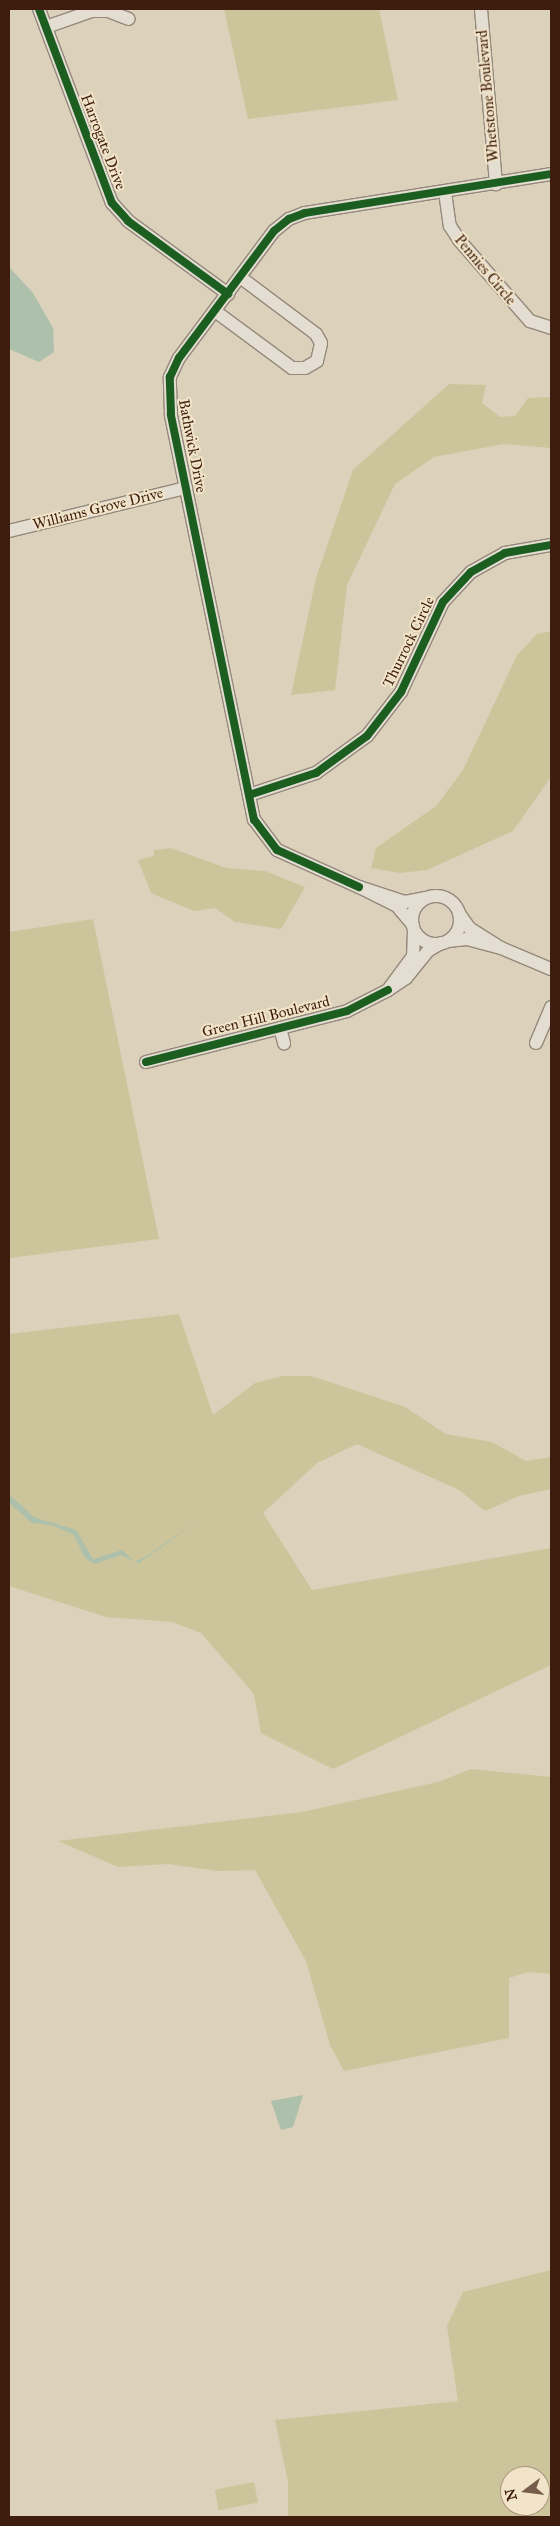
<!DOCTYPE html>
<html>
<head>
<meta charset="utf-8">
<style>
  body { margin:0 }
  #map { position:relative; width:560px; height:2526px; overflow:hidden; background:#dcd1ba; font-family:"IM FELL Great Primer",serif }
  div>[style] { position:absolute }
  .green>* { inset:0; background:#ccc59c; transform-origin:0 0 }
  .water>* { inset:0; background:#adc0ab }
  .roads { filter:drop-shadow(1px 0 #94897b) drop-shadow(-1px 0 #94897b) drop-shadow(0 1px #94897b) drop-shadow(0 -1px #94897b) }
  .minor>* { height:12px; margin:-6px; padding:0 6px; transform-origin:6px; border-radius:6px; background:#e3ddd2 }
  .minor>.ring { margin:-6px; padding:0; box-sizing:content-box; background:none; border:12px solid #e3ddd2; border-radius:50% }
  .cycleway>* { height:8px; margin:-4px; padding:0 4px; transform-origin:4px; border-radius:4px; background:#1b5e20 }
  span { translate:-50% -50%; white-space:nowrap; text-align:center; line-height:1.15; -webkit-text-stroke:4px #f1e4c9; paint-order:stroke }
  .street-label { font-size:15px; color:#3f1d0e }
  .frame { position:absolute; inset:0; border:10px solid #3f1d0e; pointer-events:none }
  .north { position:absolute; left:500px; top:2466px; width:50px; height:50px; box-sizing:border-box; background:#f1e4c9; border:1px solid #aa947e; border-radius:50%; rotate:255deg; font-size:14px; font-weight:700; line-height:20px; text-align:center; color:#3f1d0e }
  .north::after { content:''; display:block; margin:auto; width:18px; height:22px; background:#765c4a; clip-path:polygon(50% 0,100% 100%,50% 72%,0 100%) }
</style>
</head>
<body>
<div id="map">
  <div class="green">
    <div style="clip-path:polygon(224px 9px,379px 9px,398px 100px,248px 119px)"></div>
    <div style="clip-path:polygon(449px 384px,486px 385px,482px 403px,500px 417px,515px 416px,528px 398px,551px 397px,551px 448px,504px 444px,434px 457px,395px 484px,347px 585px,335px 690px,291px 695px,316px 578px,353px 470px)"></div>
    <div style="clip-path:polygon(551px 631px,551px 777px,513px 831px,427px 870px,400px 873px,371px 868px,376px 848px,436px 806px,463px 770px,517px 655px,537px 634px)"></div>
    <div style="clip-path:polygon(171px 848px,226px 868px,265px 871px,305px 887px,281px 929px,235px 922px,215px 908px,194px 911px,151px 893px,138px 860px,154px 856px,154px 850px)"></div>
    <div style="clip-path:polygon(93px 919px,159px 1239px,9px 1258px,9px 932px)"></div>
    <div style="clip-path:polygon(179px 1314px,213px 1415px,255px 1383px,282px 1376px,311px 1376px,405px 1407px,446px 1434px,492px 1442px,526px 1461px,551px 1457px,551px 1489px,519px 1496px,485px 1511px,459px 1490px,357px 1444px,317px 1463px,263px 1513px,312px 1590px,551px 1548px,551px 1665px,333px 1769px,261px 1733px,254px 1694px,201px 1633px,172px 1622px,106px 1617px,9px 1586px,9px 1334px)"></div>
    <div style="clip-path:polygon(471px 1769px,551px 1777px,551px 1974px,528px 1972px,509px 1978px,509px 2038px,344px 2071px,330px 2045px,306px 1961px,255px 1870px,218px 1871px,168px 1864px,118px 1867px,58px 1841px,302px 1812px,438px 1782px)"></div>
    <div style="clip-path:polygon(evenodd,551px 2270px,551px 2517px,288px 2517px,288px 2482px,275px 2420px,458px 2401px,447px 2326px,463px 2292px,551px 2270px,510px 2476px,540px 2476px,540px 2506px,510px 2506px,510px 2476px)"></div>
    <div style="left:254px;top:2482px;width:21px;height:40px;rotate:79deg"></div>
  </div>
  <div class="water">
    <div style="clip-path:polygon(9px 267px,33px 293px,53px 328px,54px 352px,39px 362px,9px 349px)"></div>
    <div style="clip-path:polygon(9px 1494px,34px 1517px,76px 1530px,93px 1559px,122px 1550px,134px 1561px,142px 1559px,202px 1518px,139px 1563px,121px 1555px,95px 1564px,85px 1558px,74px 1535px,51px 1525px,32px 1523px,9px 1503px)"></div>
    <div style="clip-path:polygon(303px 2095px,293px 2127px,281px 2130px,271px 2101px)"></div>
  </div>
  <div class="roads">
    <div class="minor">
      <div style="left:39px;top:9px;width:207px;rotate:69.4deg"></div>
      <div style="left:112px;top:203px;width:24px;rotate:48deg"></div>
      <div style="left:128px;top:221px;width:124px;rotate:36.1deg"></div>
      <div style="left:481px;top:9px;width:176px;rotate:85.1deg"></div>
      <div style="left:46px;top:27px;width:49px;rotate:-19.2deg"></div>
      <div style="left:92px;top:11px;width:16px"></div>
      <div style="left:108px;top:11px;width:22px;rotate:21deg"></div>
      <div style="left:445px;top:192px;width:34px;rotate:82deg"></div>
      <div style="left:450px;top:226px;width:17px;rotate:57deg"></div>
      <div style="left:459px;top:240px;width:108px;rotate:48.8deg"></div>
      <div style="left:530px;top:321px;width:22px;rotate:18deg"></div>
      <div style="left:215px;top:311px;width:96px;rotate:36.5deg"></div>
      <div style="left:292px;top:368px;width:13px"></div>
      <div style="left:305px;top:368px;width:14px;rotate:-30deg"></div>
      <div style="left:317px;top:361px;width:18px;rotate:-77deg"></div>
      <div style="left:321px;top:343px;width:10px;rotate:-119deg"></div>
      <div style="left:316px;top:334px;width:95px;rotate:-143.1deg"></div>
      <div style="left:9px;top:531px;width:182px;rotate:-13.7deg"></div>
      <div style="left:249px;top:795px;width:71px;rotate:-18.2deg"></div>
      <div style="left:316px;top:773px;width:63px;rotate:-36deg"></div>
      <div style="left:367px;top:736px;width:56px;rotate:-52.3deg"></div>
      <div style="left:401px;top:692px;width:99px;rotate:-65deg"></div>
      <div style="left:443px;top:602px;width:41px;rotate:-47deg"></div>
      <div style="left:471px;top:572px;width:39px;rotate:-29deg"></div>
      <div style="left:505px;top:553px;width:47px;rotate:-9.9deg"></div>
      <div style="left:359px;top:887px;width:90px;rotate:-155.7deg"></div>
      <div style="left:277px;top:850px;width:38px;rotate:-127deg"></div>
      <div style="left:254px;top:820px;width:414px;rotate:-101.6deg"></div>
      <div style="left:171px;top:414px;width:37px;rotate:-92deg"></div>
      <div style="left:170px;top:377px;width:21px;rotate:-65deg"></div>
      <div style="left:179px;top:358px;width:159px;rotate:-53.2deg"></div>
      <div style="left:274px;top:231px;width:19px;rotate:-39deg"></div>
      <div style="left:289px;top:219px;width:17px;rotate:-21deg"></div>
      <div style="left:305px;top:213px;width:249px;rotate:-9deg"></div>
      <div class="ring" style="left:412px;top:896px;width:36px;height:36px"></div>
      <div style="left:413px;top:925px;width:25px;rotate:-130deg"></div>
      <div style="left:397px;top:906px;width:42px;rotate:-153.4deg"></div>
      <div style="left:359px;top:887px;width:48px;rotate:18.1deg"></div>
      <div style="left:405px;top:902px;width:21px;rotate:-11deg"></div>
      <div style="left:414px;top:930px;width:26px;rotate:92deg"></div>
      <div style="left:413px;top:956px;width:42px;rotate:126.3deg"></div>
      <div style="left:388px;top:990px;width:22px;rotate:-34deg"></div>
      <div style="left:406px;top:978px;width:36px;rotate:-51deg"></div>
      <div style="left:429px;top:950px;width:14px;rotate:-30deg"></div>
      <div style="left:448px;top:941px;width:19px;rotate:-6deg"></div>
      <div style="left:467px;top:939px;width:35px;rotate:15deg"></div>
      <div style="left:501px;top:948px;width:36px;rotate:-148deg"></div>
      <div style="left:470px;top:929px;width:19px;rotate:-125deg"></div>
      <div style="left:501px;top:948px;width:54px;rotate:22.8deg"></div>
      <div style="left:280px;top:1028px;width:16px;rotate:75deg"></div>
      <div style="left:536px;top:1043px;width:39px;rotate:-67deg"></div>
      <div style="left:146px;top:1062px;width:207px;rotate:-14.2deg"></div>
      <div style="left:347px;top:1011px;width:46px;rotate:-27.1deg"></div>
    </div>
  </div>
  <div class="cycleway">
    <div style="left:39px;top:9px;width:207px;rotate:69.4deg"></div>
    <div style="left:112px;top:203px;width:24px;rotate:48deg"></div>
    <div style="left:128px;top:221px;width:124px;rotate:36.1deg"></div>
    <div style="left:249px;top:795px;width:71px;rotate:-18.2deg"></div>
    <div style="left:316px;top:773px;width:63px;rotate:-36deg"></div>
    <div style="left:367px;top:736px;width:56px;rotate:-52.3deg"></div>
    <div style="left:401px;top:692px;width:99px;rotate:-65deg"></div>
    <div style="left:443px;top:602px;width:41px;rotate:-47deg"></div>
    <div style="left:471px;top:572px;width:39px;rotate:-29deg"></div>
    <div style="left:505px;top:553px;width:47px;rotate:-9.9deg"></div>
    <div style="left:359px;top:887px;width:90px;rotate:-155.7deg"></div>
    <div style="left:277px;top:850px;width:38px;rotate:-127deg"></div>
    <div style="left:254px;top:820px;width:414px;rotate:-101.6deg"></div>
    <div style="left:171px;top:414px;width:37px;rotate:-92deg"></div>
    <div style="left:170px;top:377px;width:21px;rotate:-65deg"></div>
    <div style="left:179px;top:358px;width:159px;rotate:-53.2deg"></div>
    <div style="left:274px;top:231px;width:19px;rotate:-39deg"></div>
    <div style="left:289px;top:219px;width:17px;rotate:-21deg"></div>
    <div style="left:305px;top:213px;width:249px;rotate:-9deg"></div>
    <div style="left:146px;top:1062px;width:207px;rotate:-14.2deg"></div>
    <div style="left:347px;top:1011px;width:46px;rotate:-27.1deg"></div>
  </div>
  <div class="street-label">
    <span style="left:488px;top:96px;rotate:-95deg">Whetstone Boulevard</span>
    <span style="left:103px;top:142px;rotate:69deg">Harrogate Drive</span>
    <span style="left:485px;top:270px;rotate:50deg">Pennies Circle</span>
    <span style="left:192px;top:446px;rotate:79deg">Bathwick Drive</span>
    <span style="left:98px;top:509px;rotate:-14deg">Williams Grove Drive</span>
    <span style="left:409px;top:642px;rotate:-64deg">Thurrock Circle</span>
    <span style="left:266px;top:1017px;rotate:-14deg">Green Hill Boulevard</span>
  </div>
  <div class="frame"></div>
  <div class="north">N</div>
</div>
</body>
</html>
